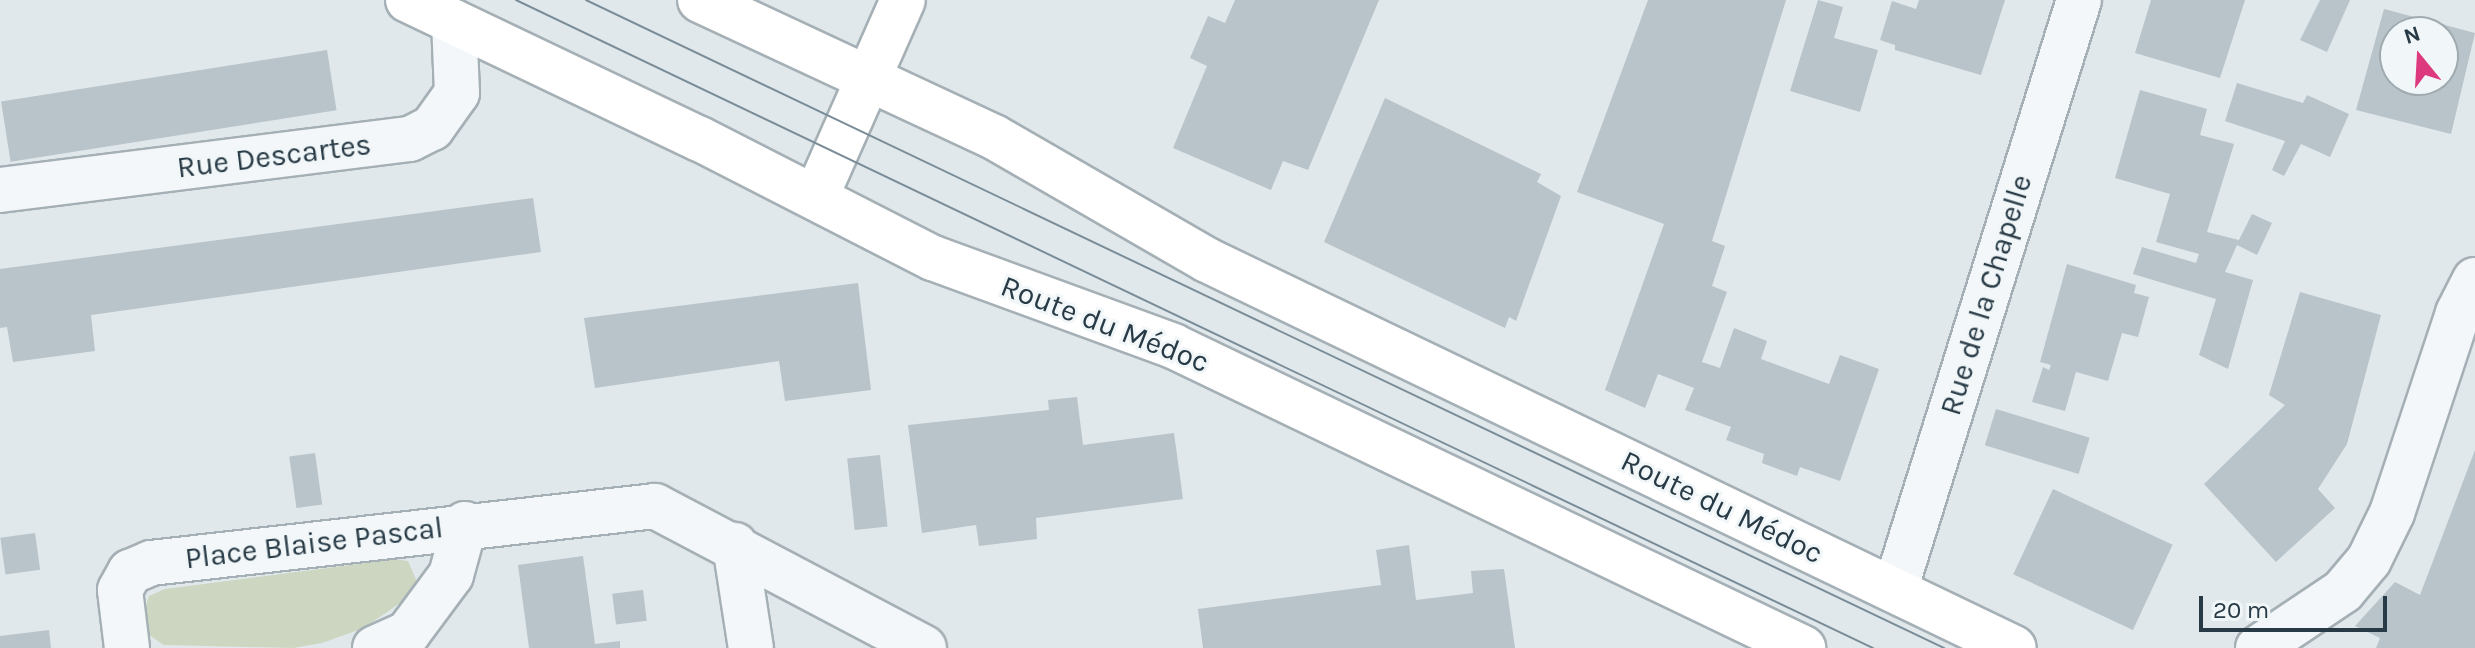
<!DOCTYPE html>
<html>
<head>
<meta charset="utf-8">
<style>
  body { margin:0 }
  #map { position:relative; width:2475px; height:648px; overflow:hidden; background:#e1e8eb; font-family:Karla,sans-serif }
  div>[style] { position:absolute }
  .green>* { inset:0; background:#ccd6c1 }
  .building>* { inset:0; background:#b8c3ca; transform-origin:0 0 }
  .roads { filter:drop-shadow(2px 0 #a5b0b6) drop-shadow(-2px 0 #a5b0b6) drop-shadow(0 2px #a5b0b6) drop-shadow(0 -2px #a5b0b6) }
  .street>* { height:44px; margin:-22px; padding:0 22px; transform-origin:22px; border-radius:22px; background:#f4f7f9 }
  .secondary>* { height:44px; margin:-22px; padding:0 22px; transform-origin:22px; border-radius:22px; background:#fff }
  .tram>* { height:2px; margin:-1px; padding:0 1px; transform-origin:1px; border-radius:1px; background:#798c97 }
  span { translate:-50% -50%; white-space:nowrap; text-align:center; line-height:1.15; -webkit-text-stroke:6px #f1f6f8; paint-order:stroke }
  .street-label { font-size:30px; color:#273a45 }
  .north { position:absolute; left:2379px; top:16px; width:80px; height:80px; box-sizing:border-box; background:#f1f6f8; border:2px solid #a0abb0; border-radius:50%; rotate:342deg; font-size:22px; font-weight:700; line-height:32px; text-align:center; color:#273a45 }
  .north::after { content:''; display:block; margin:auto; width:28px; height:36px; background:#dd397e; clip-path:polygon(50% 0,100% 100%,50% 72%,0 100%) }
  .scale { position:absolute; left:2199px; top:596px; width:188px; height:36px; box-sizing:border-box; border:4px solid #273a45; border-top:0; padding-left:10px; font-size:24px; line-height:28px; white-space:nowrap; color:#273a45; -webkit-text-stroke:6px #f1f6f8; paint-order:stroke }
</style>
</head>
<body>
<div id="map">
  <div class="green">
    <div style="clip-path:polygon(396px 559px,408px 561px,420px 589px,364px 628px,322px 643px,293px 648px,164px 645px,149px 635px,142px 618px,149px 596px,165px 589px)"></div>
  </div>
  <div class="building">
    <div style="clip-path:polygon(1235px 0,1379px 0,1308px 170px,1283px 161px,1271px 190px,1173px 148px,1207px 66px,1190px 58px,1208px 16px,1225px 23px)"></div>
    <div style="clip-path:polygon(1648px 0,1786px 0,1712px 241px,1725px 246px,1712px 286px,1727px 292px,1702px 362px,1720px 368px,1734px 328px,1767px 341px,1761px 359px,1829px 384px,1840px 355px,1879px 369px,1840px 481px,1800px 467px,1797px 476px,1762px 463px,1764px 454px,1726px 440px,1731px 427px,1685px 410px,1694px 388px,1658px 374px,1645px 408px,1605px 390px,1664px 224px,1577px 192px)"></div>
    <div style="clip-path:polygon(1818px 0,1843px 7px,1834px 38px,1878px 50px,1860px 112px,1790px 91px)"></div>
    <div style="clip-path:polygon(1919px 0,2005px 0,1981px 75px,1895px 50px,1895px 45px,1880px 40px,1892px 1px,1916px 9px)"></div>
    <div style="clip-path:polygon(2151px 0,2245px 0,2220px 78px,2135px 53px)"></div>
    <div style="clip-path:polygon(2320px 0,2350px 0,2327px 52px,2300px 40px)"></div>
    <div style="clip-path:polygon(evenodd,2384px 9px,2475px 33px,2451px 134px,2356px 110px,2384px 9px,2395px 32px,2443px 32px,2443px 80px,2395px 80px,2395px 32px)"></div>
    <div style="left:327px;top:50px;width:61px;height:330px;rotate:81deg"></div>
    <div style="clip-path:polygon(2237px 83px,2303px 103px,2307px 95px,2349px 114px,2330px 157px,2301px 144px,2284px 176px,2272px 170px,2285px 141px,2225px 121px)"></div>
    <div style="clip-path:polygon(2140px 90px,2207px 109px,2200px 135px,2234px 144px,2207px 232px,2239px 240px,2252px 214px,2272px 223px,2257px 255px,2237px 245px,2225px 272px,2253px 280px,2228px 369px,2199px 355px,2216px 299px,2133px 274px,2142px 247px,2196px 263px,2199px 254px,2156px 242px,2170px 194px,2115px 178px)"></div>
    <div style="clip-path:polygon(1385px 98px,1541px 174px,1537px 182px,1561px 196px,1516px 321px,1509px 317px,1505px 328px,1324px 242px)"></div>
    <div style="clip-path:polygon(533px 198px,541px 252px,91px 315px,95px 351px,13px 362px,7px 327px,0 328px,0 269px)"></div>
    <div style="clip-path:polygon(2067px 264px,2136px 285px,2134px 293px,2149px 297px,2138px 337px,2122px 333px,2108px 381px,2076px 372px,2065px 411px,2032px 402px,2043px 367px,2049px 370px,2051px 365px,2040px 362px)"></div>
    <div style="clip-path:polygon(858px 283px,871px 390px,785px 401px,779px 361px,595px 388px,584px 318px)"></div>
    <div style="clip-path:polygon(2300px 292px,2381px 315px,2347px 444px,2318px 489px,2335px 508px,2276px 562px,2204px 484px,2285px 405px,2269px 395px)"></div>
    <div style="clip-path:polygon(1077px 397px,1083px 445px,1174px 433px,1183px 499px,1036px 518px,1037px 539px,979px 546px,976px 525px,922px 533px,908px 425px,1049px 410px,1048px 400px)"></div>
    <div style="left:1996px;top:409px;width:98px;height:38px;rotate:17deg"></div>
    <div style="clip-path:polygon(2475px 450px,2475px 648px,2376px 648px,2380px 638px,2355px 626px,2395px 582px,2420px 595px)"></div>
    <div style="left:315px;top:453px;width:52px;height:26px;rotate:82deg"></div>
    <div style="left:880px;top:455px;width:72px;height:33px;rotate:84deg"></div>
    <div style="left:2053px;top:489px;width:132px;height:94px;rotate:25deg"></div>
    <div style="left:35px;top:533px;width:37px;height:35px;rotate:82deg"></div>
    <div style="clip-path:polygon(1409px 545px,1416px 600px,1473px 593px,1471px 571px,1504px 569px,1515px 648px,1203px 648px,1198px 609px,1381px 585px,1376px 550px)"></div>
    <div style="clip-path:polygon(583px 556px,595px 644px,620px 641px,620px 648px,529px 648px,518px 565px)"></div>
    <div style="left:643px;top:590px;width:31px;height:31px;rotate:83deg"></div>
    <div style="clip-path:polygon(49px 630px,51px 648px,0 648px,0 636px)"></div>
  </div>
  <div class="roads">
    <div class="street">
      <div style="left:0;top:190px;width:413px;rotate:-7.1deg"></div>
      <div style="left:410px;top:139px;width:25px;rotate:-27deg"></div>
      <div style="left:432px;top:128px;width:43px;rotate:-54.5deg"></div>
      <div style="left:457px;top:93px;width:71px;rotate:-92.4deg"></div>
      <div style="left:735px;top:545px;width:104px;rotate:81.2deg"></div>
      <div style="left:1895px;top:590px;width:618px;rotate:-72.68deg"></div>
      <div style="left:127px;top:648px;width:58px;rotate:-96.9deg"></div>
      <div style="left:120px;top:590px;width:21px;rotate:-61deg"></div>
      <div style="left:130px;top:572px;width:23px;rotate:-23deg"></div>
      <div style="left:151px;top:563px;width:507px;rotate:-6.45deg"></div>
      <div style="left:655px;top:506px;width:304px;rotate:27.8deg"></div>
      <div style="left:375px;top:648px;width:36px;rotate:-24deg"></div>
      <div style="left:408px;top:633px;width:72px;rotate:-53.4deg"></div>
      <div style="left:451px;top:575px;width:53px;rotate:-74.6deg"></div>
      <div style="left:2258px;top:648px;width:102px;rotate:-33.8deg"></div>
      <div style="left:2343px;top:591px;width:40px;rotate:-50deg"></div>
      <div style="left:2369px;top:560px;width:52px;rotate:-63.9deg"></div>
      <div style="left:2392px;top:513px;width:211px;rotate:-71.7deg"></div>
      <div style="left:2458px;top:313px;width:37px;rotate:-63deg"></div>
    </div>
    <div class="secondary">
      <div style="left:408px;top:0;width:323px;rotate:25.5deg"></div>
      <div style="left:700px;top:139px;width:262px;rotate:27.1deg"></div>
      <div style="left:933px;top:258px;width:256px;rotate:20.1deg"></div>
      <div style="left:1173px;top:346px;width:699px;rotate:25.61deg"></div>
      <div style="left:700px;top:0;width:324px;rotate:25deg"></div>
      <div style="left:994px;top:137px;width:246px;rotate:30deg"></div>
      <div style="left:1207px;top:260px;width:895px;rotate:25.68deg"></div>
      <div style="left:816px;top:197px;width:215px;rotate:-66.2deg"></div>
    </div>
  </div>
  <div class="tram">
    <div style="left:516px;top:0;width:1504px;rotate:25.53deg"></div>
    <div style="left:586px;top:0;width:1505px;rotate:25.51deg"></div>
  </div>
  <div class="street-label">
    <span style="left:274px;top:156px;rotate:-7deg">Rue Descartes</span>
    <span style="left:1986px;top:295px;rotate:-73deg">Rue de la Chapelle</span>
    <span style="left:1105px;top:324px;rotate:21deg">Route du Médoc</span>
    <span style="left:1722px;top:507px;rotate:26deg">Route du Médoc</span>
    <span style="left:314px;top:543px;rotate:-7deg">Place Blaise Pascal</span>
  </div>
  <div class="north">N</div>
  <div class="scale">20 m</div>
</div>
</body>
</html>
